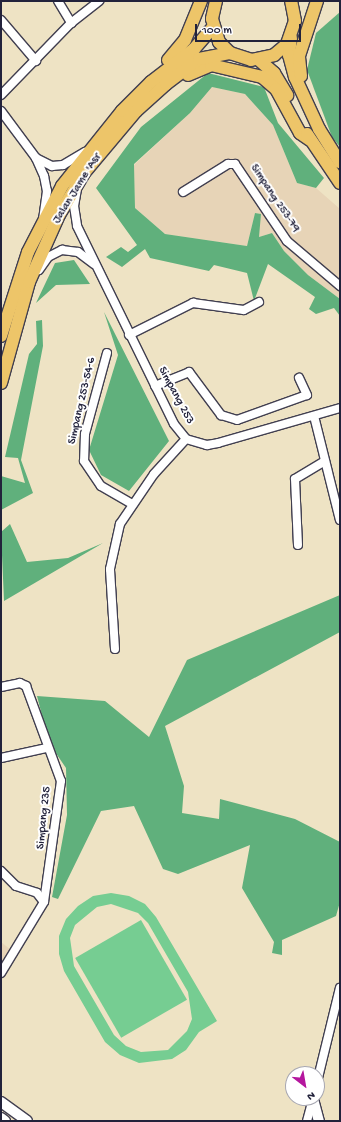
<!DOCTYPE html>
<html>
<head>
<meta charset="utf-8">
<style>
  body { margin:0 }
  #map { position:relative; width:341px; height:1122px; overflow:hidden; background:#eee3c4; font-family:"Gochi Hand",sans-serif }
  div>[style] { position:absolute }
  .built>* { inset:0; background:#e7d4b7 }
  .green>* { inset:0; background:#76cd92; transform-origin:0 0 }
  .forest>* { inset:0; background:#60b07c }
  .roads { filter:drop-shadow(1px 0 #413f50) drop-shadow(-1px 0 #413f50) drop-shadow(0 1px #413f50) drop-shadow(0 -1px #413f50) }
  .minor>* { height:8px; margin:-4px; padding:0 4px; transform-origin:4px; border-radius:4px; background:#fff }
  .tertiary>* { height:10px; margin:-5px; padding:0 5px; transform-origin:5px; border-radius:5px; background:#fff }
  .primary>* { height:12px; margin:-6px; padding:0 6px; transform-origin:6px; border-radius:6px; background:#edc569 }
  span { translate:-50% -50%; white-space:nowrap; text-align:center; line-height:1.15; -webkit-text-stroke:4px #fff; paint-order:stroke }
  .street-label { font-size:12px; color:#22223b }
  .frame { position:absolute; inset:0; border:2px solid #22223b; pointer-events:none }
  .north { position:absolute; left:285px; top:1066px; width:40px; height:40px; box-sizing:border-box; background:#fff; border:1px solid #a7a7b1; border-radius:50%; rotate:149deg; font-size:11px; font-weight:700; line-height:16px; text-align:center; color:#22223b }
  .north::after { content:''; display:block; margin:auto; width:14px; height:18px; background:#b5179e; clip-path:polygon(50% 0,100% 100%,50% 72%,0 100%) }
  .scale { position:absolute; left:195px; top:24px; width:106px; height:18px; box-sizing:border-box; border:2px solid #22223b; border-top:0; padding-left:5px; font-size:12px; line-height:14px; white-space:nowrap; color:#22223b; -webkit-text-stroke:3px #fff; paint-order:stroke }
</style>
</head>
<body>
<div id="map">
  <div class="built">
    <div style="clip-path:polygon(212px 87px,245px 94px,273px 125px,297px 183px,316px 188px,340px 209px,340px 299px,308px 275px,284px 251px,272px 233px,259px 237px,260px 214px,255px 213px,247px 246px,165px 234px,135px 208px,134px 165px,190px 113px)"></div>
    <div style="clip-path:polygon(1px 942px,11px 950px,1px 967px)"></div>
  </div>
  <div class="green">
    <div style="clip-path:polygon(evenodd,111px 893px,129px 896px,145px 904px,156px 917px,217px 1021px,199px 1032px,186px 1050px,172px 1059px,139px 1063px,120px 1055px,105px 1042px,64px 971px,59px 954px,59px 936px,66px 919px,78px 906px,93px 896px,111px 893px,111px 904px,138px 913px,148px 923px,188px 992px,192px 1019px,187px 1031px,168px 1050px,141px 1052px,126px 1046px,114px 1035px,74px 966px,70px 938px,75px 925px,97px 907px,111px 904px)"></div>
    <div style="left:141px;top:920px;width:92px;height:76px;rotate:60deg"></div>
  </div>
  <div class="forest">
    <div style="clip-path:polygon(340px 12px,340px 147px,332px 137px,307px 70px,316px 33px)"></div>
    <div style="clip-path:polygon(208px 73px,264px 87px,278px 123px,324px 178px,316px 188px,297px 183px,273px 125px,245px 94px,212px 87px,190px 113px,134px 164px,135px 208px,165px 234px,247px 246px,255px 213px,261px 214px,259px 237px,272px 233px,284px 251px,308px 275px,340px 299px,340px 316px,334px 308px,316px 314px,309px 309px,315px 297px,268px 264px,254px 301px,247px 273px,214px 265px,209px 271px,150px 258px,145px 249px,122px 267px,106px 257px,121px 247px,128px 252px,137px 245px,96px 188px,141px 127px)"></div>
    <div style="clip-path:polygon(74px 260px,90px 284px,56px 285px,36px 303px,55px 263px)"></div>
    <div style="clip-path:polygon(104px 312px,169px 441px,129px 491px,101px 475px,89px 450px,118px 355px)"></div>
    <div style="clip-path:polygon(42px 320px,43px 346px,21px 460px,33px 493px,1px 510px,1px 476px,25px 483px,18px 458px,5px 457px,29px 354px,37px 344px,36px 321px)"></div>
    <div style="clip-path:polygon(10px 524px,27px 562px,68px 558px,103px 543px,4px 601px,1px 532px)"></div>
    <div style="clip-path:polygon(340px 595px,340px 632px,165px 726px,184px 786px,182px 813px,219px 819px,220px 799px,295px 819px,340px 842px,340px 902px,336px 916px,282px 940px,282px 955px,272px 953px,274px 942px,242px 888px,250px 845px,178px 874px,163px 869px,134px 806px,101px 811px,58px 899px,52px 897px,67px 815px,66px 768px,49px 743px,37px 696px,105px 701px,149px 737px,187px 660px)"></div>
  </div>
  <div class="roads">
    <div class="minor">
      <div style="left:58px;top:1px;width:26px;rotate:59deg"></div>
      <div style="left:1px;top:20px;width:54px;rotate:49.5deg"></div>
      <div style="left:1px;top:95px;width:100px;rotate:-45.8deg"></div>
      <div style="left:71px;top:23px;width:36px;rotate:-38deg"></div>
      <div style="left:1px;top:111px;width:59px;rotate:53.3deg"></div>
      <div style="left:36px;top:158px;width:20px;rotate:66deg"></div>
      <div style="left:44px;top:176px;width:15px;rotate:79deg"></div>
      <div style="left:47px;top:191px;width:29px;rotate:98deg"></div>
      <div style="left:36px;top:158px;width:18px;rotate:27deg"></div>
      <div style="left:52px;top:166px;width:11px;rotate:-5deg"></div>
      <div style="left:63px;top:165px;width:26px;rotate:-31deg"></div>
      <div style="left:77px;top:189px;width:17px;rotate:100deg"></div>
      <div style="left:74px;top:206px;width:20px;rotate:81deg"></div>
      <div style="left:77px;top:226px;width:220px;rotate:63.9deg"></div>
      <div style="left:174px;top:424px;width:19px;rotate:51deg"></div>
      <div style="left:186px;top:439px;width:22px;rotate:16deg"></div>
      <div style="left:207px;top:445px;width:11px;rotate:-10deg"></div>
      <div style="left:218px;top:443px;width:127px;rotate:-16deg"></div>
      <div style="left:183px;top:192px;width:53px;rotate:-31.9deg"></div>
      <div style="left:228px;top:164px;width:7px"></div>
      <div style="left:235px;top:164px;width:93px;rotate:56deg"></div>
      <div style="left:287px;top:241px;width:70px;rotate:40.3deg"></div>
      <div style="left:39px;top:270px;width:16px;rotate:-55deg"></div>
      <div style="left:48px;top:257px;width:16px;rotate:-27deg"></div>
      <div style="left:62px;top:250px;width:16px;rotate:7deg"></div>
      <div style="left:78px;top:252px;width:20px;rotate:37deg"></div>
      <div style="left:129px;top:335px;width:72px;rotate:-26.6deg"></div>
      <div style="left:193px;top:303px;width:51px;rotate:7.8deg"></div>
      <div style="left:244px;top:310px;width:17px;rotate:-28deg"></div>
      <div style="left:107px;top:353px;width:84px;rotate:105.2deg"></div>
      <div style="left:85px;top:434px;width:27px;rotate:92deg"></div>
      <div style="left:84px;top:461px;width:30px;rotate:56deg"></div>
      <div style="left:101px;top:486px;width:36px;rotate:30deg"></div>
      <div style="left:155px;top:386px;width:37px;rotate:-22deg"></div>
      <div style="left:189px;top:372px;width:54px;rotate:53.3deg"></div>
      <div style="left:221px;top:415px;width:17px;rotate:17deg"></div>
      <div style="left:237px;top:420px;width:74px;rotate:-19.7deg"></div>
      <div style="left:307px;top:395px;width:19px;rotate:-115deg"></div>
      <div style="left:314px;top:416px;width:107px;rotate:76deg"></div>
      <div style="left:298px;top:545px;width:66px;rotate:-92.6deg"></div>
      <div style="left:295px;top:479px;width:35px;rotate:-31deg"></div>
      <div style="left:115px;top:649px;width:80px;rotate:-93.6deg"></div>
      <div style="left:110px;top:569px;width:46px;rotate:-77.5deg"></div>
      <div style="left:120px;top:524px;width:60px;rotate:-55.8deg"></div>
      <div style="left:154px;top:474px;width:47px;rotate:-47.6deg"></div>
      <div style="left:1px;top:687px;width:19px;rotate:-12deg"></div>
      <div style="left:20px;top:683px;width:7px;rotate:27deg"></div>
      <div style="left:26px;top:686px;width:101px;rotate:69.8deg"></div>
      <div style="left:61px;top:781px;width:122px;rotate:98deg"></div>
      <div style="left:44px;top:902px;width:83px;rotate:121.2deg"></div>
      <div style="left:1px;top:758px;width:46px;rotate:-12.5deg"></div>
      <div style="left:1px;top:871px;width:21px;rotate:45deg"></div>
      <div style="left:16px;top:886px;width:22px;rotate:18deg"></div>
      <div style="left:37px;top:893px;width:11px;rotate:52deg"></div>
      <div style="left:317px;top:1082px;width:97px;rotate:-76.3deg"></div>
      <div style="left:307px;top:1121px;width:23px;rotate:-75deg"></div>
    </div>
    <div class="tertiary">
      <div style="left:313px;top:1099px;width:23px;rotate:75deg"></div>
      <div style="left:1px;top:1102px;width:32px;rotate:36deg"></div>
      <div style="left:1px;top:1118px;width:5px;rotate:37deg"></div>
    </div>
    <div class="primary">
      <div style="left:216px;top:1px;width:18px;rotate:103deg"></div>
      <div style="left:212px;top:19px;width:24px;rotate:73deg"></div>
      <div style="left:219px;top:42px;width:16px;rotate:45deg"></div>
      <div style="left:230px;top:53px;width:22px;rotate:18deg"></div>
      <div style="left:251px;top:60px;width:24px;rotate:-12deg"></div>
      <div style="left:274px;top:55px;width:17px;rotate:-40deg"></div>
      <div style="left:287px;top:44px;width:24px;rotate:-71deg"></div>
      <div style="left:295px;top:21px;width:20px;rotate:-101deg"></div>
      <div style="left:291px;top:38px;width:17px;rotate:97deg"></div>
      <div style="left:289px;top:55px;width:23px;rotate:75deg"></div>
      <div style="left:295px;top:77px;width:57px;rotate:65.2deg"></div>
      <div style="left:319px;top:129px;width:39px;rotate:58deg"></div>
      <div style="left:168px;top:60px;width:26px;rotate:-50deg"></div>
      <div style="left:185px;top:40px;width:42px;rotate:-67.7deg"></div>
      <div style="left:259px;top:60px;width:20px;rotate:41deg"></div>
      <div style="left:274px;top:73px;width:26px;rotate:59deg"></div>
      <div style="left:188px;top:75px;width:25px;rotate:-23deg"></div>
      <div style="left:211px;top:65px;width:52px;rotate:13.2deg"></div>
      <div style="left:262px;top:77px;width:18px;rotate:41deg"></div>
      <div style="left:276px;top:89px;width:50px;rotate:61.4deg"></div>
      <div style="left:300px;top:133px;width:12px;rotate:35deg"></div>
      <div style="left:301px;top:76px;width:20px;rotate:-96deg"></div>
      <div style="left:299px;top:56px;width:58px;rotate:-71.9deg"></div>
      <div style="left:307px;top:134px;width:59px;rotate:56deg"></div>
      <div style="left:1px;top:336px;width:88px;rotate:-72.2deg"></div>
      <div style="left:28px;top:252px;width:74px;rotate:-62.7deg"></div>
      <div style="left:62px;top:186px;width:96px;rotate:-51.3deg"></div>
      <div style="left:122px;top:111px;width:41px;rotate:-45deg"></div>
      <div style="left:151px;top:82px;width:54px;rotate:-37.5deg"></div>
      <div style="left:194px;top:49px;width:29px;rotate:-49deg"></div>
      <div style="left:1px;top:383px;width:105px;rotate:-74.5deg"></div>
      <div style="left:29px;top:282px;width:73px;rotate:-65.9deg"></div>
      <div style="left:59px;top:215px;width:49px;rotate:-59.2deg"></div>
      <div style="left:84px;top:173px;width:81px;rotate:-50deg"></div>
      <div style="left:136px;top:111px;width:40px;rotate:-42deg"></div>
      <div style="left:166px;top:84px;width:41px;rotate:-37.1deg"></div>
      <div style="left:199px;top:59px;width:32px;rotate:-11deg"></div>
    </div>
  </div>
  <div class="street-label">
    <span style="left:78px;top:189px;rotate:-58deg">Jalan Jame 'Asr</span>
    <span style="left:274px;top:199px;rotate:56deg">Simpang 253-79</span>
    <span style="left:175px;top:396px;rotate:62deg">Simpang 253</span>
    <span style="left:83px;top:401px;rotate:-77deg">Simpang 253-54-6</span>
    <span style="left:45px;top:818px;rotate:-84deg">Simpang 235</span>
  </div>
  <div class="frame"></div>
  <div class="north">N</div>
  <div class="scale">100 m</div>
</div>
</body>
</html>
